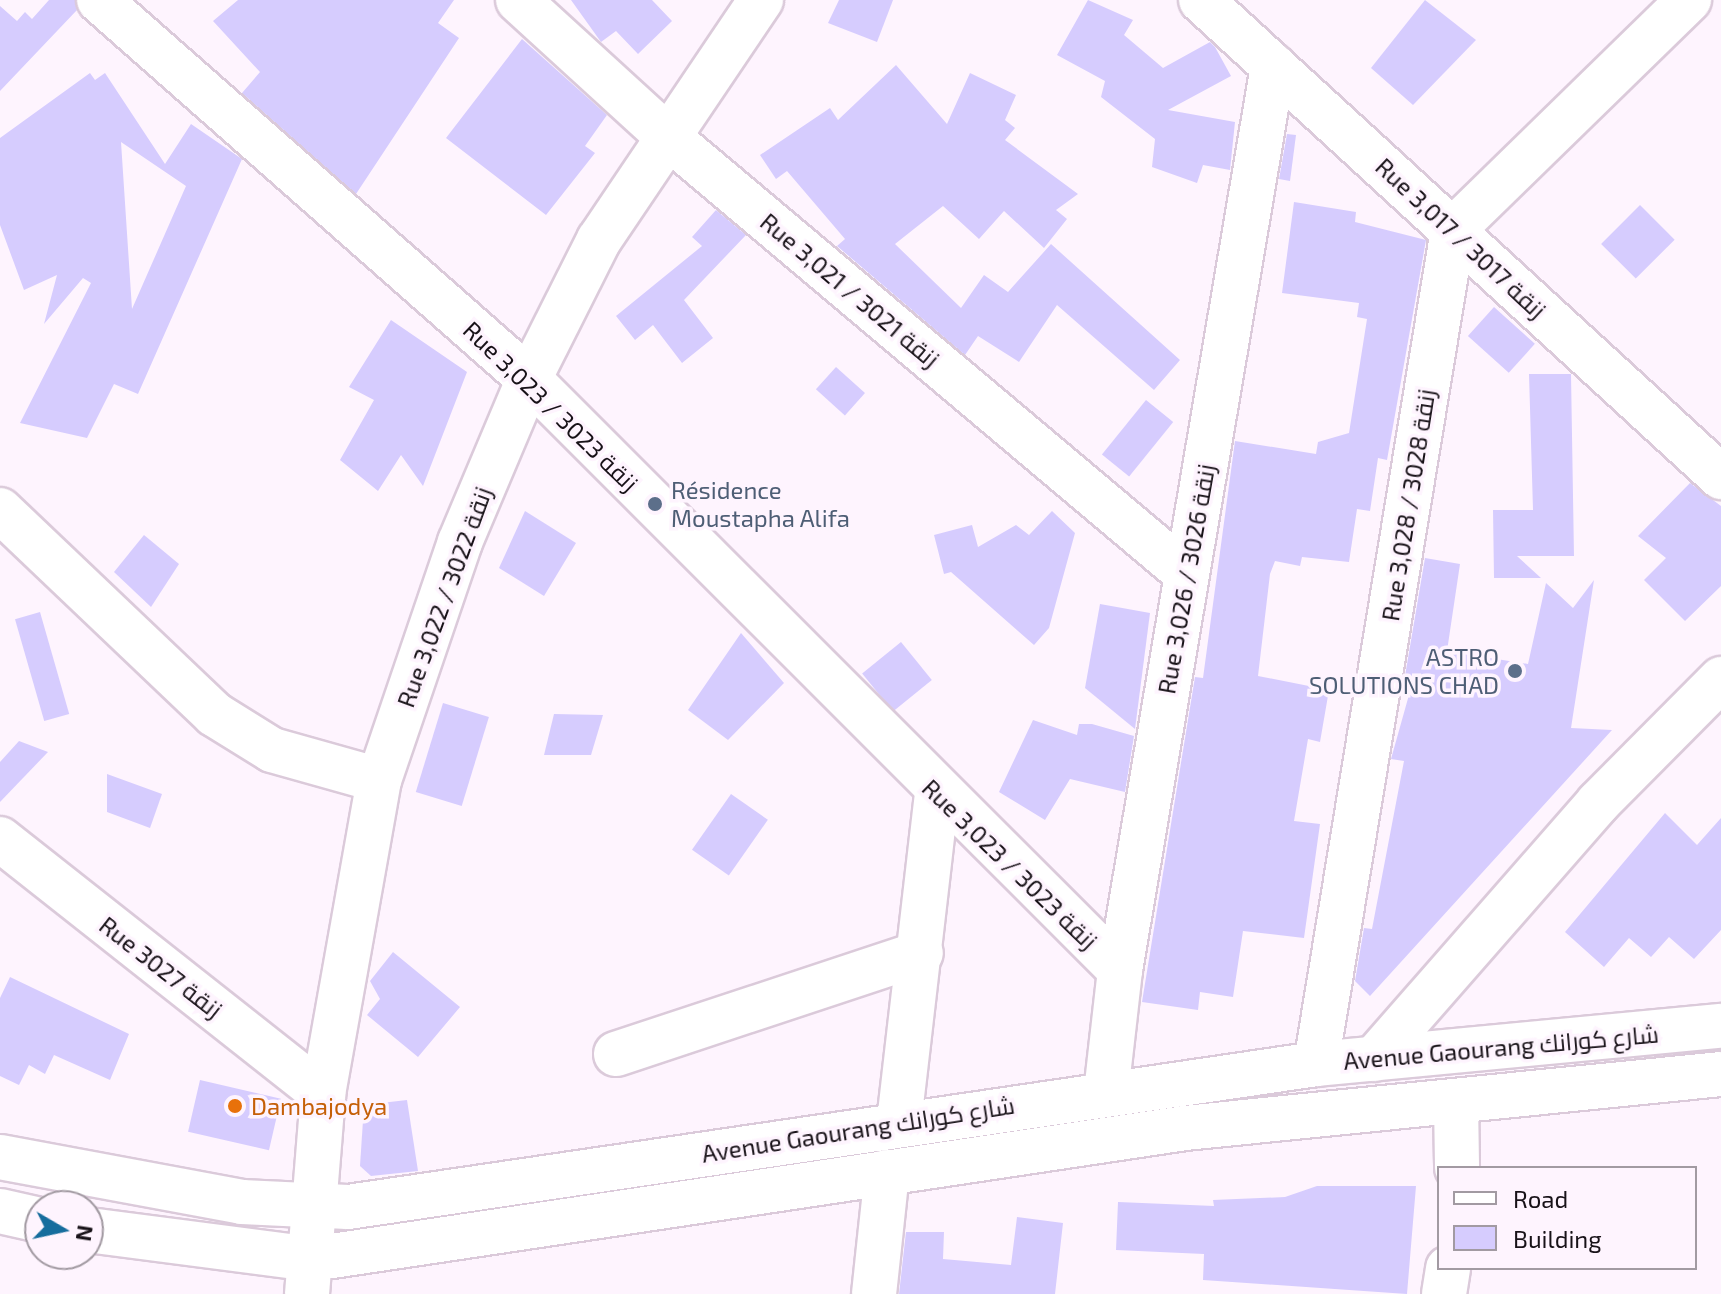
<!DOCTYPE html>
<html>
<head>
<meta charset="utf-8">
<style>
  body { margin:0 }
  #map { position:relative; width:1721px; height:1294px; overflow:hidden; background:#fef4fe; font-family:"Exo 2",Cairo,sans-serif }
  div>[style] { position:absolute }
  .building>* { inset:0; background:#d6ccfe; transform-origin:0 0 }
  .roads { filter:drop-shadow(2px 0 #dbcada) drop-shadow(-2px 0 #dbcada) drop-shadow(0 2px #dbcada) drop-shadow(0 -2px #dbcada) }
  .minor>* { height:44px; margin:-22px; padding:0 22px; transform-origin:22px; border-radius:22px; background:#fff }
  .major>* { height:44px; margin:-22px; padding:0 22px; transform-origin:22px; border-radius:22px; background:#fff }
  .dots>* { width:22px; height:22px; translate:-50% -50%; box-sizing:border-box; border:4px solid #fef4fe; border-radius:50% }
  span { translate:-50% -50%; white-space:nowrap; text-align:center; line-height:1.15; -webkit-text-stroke:7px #fef4fe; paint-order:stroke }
  .street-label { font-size:24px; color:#181218 }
  .service-label { font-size:24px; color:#4e5e75 }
  .left { translate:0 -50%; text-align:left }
  .right { translate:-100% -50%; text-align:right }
  .food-label { font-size:24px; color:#c56008 }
  .legend { position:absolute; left:1437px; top:1166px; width:260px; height:104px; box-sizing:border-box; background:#fef4fe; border:2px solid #a29aa2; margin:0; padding:10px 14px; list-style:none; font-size:24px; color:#181218 }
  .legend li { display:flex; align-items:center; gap:16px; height:40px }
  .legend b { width:40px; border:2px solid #a29aa2 }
  .north { position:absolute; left:24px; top:1190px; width:80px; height:80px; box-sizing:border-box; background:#fef4fe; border:2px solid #a29aa2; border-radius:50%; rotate:99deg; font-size:22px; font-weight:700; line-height:32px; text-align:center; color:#181218 }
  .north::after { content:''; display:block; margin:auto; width:28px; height:36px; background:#166d9d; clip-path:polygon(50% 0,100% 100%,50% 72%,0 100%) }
</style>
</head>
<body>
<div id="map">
  <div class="building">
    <div style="clip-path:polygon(49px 0,75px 0,77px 10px,0 91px,0 6px,17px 21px,25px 12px,32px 19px)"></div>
    <div style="clip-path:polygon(238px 0,454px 0,438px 23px,459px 38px,356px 194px,242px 93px,260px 72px,213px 21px)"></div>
    <div style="clip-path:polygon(571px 0,652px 0,672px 21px,638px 54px,616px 31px,601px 42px)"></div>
    <div style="clip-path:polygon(839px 0,893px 0,877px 42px,828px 23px)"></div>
    <div style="clip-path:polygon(1088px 0,1133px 20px,1124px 35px,1163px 68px,1210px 42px,1215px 47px,1231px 76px,1168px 110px,1235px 122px,1230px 170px,1203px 165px,1197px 183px,1152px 167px,1155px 139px,1101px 97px,1105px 81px,1057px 55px)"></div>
    <div style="clip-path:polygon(1425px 0,1476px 40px,1413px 105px,1371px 68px)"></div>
    <div style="clip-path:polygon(522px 39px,607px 115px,585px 146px,595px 153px,546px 215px,446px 138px)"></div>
    <div style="clip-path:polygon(896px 65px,947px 124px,970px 73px,1016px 95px,1005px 120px,1015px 128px,1005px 140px,1078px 194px,1056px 210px,1067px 219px,1044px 248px,1004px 211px,979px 239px,943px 206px,895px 244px,961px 308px,984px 275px,1008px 292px,1051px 244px,1180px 360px,1154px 390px,1057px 305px,1019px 362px,978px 336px,965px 355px,837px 246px,845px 239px,787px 171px,776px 179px,760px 155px,830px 108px,838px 120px)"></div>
    <div style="clip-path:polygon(evenodd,90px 73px,95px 80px,105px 73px,165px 164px,191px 124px,242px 159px,138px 394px,114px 384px,87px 438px,20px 423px,91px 283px,83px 278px,44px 324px,57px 275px,24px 290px,0 225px,0 138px,90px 73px,121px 142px,186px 186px,132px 309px,121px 142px)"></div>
    <div style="clip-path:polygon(1287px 134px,1296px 135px,1290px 181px,1279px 179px)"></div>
    <div style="clip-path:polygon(1294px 202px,1356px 212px,1355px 222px,1426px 240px,1387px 460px,1378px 458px,1370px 511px,1357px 509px,1349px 562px,1302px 557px,1300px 566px,1275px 561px,1270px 574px,1258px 676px,1329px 690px,1320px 742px,1308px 739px,1294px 821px,1320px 824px,1304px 938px,1243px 931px,1233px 997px,1200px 992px,1198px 1010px,1142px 1002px,1195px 677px,1203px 678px,1235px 441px,1316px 454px,1318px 442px,1349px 433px,1367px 319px,1357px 317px,1359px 303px,1282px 293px)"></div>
    <div style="left:1640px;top:205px;width:49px;height:55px;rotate:45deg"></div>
    <div style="clip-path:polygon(716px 210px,746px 235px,684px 300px,713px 338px,682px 363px,653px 325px,635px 340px,616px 316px,702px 246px,692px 237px)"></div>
    <div style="left:1494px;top:307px;width:55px;height:39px;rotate:42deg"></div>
    <div style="clip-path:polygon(391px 320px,467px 372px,423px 486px,401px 455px,378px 491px,340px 460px,374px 400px,349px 387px)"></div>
    <div style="left:836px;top:367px;width:39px;height:30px;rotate:42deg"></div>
    <div style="clip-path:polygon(1529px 374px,1571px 374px,1574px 556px,1517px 556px,1541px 578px,1494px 578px,1493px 510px,1533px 510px)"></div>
    <div style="left:1146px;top:400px;width:35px;height:70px;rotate:39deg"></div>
    <div style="clip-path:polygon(1690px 483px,1721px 506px,1721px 586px,1685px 621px,1644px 580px,1666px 558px,1638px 536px)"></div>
    <div style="clip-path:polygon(525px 511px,576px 543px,544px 596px,499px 568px)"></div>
    <div style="clip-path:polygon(1052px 511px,1075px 533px,1049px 628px,1034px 645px,951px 572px,944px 574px,934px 535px,972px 525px,978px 547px,1016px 525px,1029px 535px)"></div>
    <div style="clip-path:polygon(144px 535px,179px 564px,151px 607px,114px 572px)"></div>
    <div style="clip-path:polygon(1425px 558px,1460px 564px,1447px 651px,1528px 664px,1546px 583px,1573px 608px,1594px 580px,1571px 728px,1612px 730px,1370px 996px,1355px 981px,1364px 928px,1372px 929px,1404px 761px,1391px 759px,1414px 677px,1405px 676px)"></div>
    <div style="clip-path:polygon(1100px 604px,1150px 613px,1135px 729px,1085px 688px)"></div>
    <div style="left:40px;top:612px;width:106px;height:26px;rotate:74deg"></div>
    <div style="clip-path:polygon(741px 633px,784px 683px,728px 740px,688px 710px)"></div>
    <div style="left:901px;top:642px;width:49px;height:50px;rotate:51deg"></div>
    <div style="left:443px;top:703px;width:48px;height:93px;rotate:17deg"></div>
    <div style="clip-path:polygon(554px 714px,603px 715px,591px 755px,544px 755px)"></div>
    <div style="clip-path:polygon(1033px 720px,1077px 735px,1079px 724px,1092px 724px,1134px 736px,1125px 792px,1070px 779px,1045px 820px,999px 792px)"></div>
    <div style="clip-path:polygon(19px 741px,48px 752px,0 802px,0 762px)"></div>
    <div style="clip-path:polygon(107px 774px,162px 794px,150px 828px,107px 812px)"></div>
    <div style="left:731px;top:794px;width:45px;height:68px;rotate:35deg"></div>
    <div style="clip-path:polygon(1665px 813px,1697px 845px,1721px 818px,1721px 930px,1694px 959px,1669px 937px,1651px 957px,1629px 938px,1604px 967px,1565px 932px)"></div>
    <div style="clip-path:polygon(393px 952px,460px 1007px,418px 1057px,367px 1015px,380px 999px,370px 981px)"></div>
    <div style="clip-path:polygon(10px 977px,129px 1034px,110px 1080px,54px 1055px,45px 1074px,29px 1065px,19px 1085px,0 1076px,0 998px)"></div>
    <div style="left:200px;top:1080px;width:83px;height:53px;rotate:13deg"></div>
    <div style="clip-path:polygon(407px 1100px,418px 1171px,371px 1176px,360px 1166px,364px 1105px)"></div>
    <div style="clip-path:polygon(1317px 1186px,1416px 1186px,1407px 1294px,1203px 1280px,1204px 1254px,1116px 1250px,1118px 1202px,1214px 1206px,1213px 1200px,1285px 1197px)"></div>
    <div style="clip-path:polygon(1017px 1217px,1063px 1223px,1055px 1294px,899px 1294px,906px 1232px,944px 1232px,943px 1259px,1011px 1265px)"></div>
  </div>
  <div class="roads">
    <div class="minor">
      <div style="left:99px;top:0;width:573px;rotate:41.39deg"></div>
      <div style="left:529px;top:379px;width:836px;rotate:45deg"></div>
      <div style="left:518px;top:0;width:203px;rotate:42.4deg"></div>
      <div style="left:668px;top:137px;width:678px;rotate:40.1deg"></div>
      <div style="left:1201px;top:0;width:706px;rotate:42.53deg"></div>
      <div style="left:0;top:510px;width:296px;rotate:43.6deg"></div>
      <div style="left:214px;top:714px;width:68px;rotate:31.8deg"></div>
      <div style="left:272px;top:750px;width:111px;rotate:15.7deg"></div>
      <div style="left:0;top:839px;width:412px;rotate:38.3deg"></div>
      <div style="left:616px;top:1054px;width:321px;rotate:-18.3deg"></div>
      <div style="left:1374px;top:1059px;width:340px;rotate:-48.8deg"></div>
      <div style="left:1598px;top:803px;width:175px;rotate:-45.2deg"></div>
      <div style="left:1316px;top:1064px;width:845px;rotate:-80.67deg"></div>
      <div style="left:1453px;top:230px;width:330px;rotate:-44.3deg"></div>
      <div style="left:1106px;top:1093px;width:124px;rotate:-83.5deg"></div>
      <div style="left:1120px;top:970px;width:917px;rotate:-80.39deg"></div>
      <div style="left:1456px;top:1101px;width:67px;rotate:89.1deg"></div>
      <div style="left:899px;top:1122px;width:330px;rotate:-83.4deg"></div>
      <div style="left:307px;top:1294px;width:201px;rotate:-85.4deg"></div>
      <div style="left:323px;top:1094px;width:319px;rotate:-79.9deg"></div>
      <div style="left:379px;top:780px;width:251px;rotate:-71.2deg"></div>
      <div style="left:460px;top:542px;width:177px;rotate:-67.1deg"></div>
      <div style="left:529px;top:379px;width:156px;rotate:-63.3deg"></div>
      <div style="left:599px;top:240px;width:290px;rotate:-56deg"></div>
      <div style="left:874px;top:1294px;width:123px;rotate:-83.9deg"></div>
      <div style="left:1444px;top:1294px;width:26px;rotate:-81deg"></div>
    </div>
    <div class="major">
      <div style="left:0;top:1157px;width:246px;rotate:10.5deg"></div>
      <div style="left:242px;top:1202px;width:106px;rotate:2.7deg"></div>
      <div style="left:348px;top:1207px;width:979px;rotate:-8.4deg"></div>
      <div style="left:1316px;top:1064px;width:407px;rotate:-5.4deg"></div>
      <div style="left:0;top:1211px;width:41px;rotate:12.7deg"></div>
      <div style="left:88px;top:1230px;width:226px;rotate:7.4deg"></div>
      <div style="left:312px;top:1259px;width:883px;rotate:-8.53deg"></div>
      <div style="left:1185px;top:1128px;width:539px;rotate:-5.75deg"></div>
    </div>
  </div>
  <div class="dots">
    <div style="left:655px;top:504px;background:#5c6f8a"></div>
    <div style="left:1515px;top:671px;background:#5c6f8a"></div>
    <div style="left:235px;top:1106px;background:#e8710a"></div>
  </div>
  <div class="street-label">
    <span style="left:1461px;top:238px;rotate:43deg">Rue 3,017 / زنقة 3017</span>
    <span style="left:850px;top:290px;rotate:40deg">Rue 3,021 / زنقة 3021</span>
    <span style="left:551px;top:406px;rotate:44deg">Rue 3,023 / زنقة 3023</span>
    <span style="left:1408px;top:505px;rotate:-81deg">Rue 3,028 / زنقة 3028</span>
    <span style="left:1186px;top:579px;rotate:-80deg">Rue 3,026 / زنقة 3026</span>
    <span style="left:444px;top:597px;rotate:-70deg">Rue 3,022 / زنقة 3022</span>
    <span style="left:1010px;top:864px;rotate:44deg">Rue 3,023 / زنقة 3023</span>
    <span style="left:161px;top:967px;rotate:38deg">Rue 3027 زنقة</span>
    <span style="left:1501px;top:1047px;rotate:-5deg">Avenue Gaourang شارع كورانك</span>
    <span style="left:858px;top:1129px;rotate:-9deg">Avenue Gaourang شارع كورانك</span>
  </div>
  <div class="service-label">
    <span class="left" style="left:671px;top:504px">Résidence<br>Moustapha Alifa</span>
    <span class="right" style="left:1499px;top:671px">ASTRO<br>SOLUTIONS CHAD</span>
  </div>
  <div class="food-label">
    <span class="left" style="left:251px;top:1106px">Dambajodya</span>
  </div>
  <ul class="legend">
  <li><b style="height:10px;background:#fff"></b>Road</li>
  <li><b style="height:22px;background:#d6ccfe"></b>Building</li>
  </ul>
  <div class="north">N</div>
</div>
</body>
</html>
